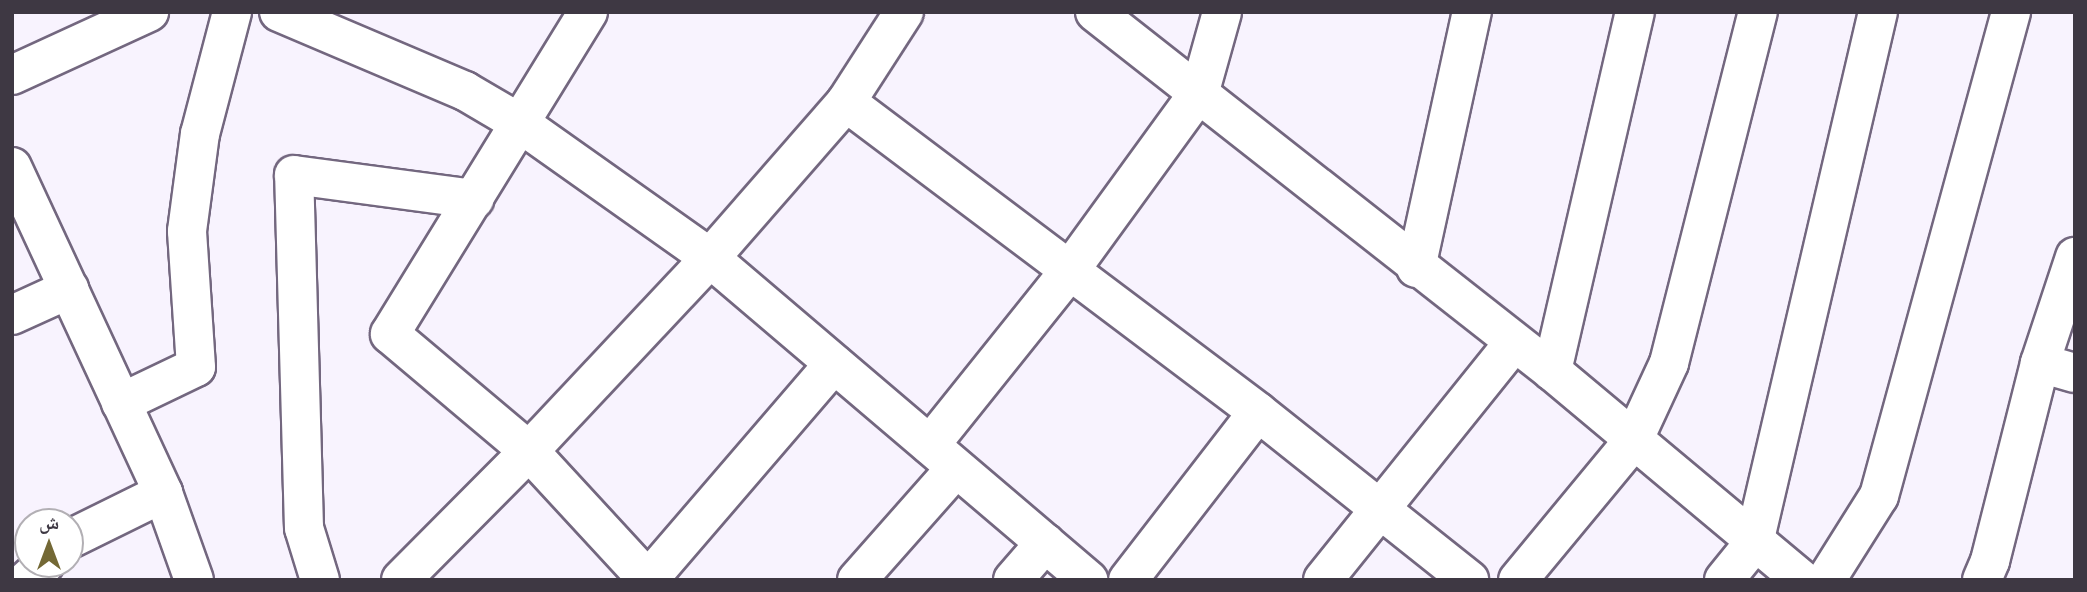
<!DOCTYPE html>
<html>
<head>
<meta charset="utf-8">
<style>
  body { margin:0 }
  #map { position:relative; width:2087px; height:592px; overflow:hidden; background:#f8f3fe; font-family:"Alegreya Sans","Noto Naskh Arabic",sans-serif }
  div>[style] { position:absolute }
  .roads { filter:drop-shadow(2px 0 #73677f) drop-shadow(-2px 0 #73677f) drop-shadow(0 2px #73677f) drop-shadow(0 -2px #73677f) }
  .minor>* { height:38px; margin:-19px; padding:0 19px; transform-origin:19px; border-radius:19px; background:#fff }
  span { translate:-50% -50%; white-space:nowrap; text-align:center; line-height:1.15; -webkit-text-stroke:5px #fff; paint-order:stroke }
  .frame { position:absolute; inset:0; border:14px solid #3e3843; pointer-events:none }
  .north { position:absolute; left:14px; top:508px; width:70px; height:70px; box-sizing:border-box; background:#fff; border:2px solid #b2afb4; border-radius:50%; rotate:0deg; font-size:19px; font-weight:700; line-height:28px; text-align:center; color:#3e3843 }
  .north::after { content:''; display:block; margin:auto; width:24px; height:32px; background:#736835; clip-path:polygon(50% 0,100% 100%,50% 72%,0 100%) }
</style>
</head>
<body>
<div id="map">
  <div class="roads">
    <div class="minor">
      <div style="left:279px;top:12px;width:202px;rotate:23deg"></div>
      <div style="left:465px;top:91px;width:65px;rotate:30.5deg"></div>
      <div style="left:521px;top:124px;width:232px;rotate:35.3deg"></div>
      <div style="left:710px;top:258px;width:497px;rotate:40.4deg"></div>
      <div style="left:588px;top:12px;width:378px;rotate:121.6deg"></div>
      <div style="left:390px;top:334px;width:182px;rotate:40.1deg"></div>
      <div style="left:529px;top:451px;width:176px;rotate:47.3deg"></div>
      <div style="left:1095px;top:12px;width:581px;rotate:38.15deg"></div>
      <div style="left:1552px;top:371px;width:326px;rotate:39.9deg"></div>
      <div style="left:12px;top:75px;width:151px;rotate:-24.7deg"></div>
      <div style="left:846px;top:102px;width:516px;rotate:36.96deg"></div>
      <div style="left:1258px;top:412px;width:270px;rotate:38.5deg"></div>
      <div style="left:12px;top:167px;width:359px;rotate:65.1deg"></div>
      <div style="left:163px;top:493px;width:92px;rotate:70.4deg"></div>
      <div style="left:1416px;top:268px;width:262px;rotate:-77.7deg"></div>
      <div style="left:12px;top:315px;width:63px;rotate:-24.5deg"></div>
      <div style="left:2040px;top:363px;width:36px;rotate:16deg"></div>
      <div style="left:1552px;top:371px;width:368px;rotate:-77deg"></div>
      <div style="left:121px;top:403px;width:83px;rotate:-25.6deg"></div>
      <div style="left:196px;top:367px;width:136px;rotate:-93.8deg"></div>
      <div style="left:187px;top:231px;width:98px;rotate:-82.4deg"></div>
      <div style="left:200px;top:134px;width:126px;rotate:-75.3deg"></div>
      <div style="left:930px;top:445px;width:224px;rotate:-51.3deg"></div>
      <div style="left:1070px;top:270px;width:221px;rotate:-54deg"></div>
      <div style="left:1200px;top:91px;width:82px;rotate:-74.4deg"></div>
      <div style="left:70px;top:539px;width:104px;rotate:-26.3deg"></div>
      <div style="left:27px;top:580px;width:24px;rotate:-42deg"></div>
      <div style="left:320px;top:580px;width:54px;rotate:-107.1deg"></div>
      <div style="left:304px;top:528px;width:353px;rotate:-91.6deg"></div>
      <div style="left:294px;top:175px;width:182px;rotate:7.6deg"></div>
      <div style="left:401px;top:580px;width:182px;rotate:-45.2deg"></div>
      <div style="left:529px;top:451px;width:265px;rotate:-46.8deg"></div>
      <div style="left:710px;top:258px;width:207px;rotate:-48.9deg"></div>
      <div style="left:846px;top:102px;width:107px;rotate:-57.2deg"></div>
      <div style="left:648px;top:580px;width:285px;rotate:-49.3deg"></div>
      <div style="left:857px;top:580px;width:149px;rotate:-48.5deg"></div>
      <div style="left:1013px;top:580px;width:49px;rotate:-49.1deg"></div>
      <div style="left:1128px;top:580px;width:212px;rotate:-52.3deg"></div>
      <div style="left:1323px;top:580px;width:303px;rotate:-51.2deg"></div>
      <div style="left:1518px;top:580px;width:180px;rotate:-50.4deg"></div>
      <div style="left:1633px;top:441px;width:86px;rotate:-65.2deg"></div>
      <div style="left:1669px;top:363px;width:362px;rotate:-75.8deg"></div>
      <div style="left:1724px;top:580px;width:48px;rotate:-51deg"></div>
      <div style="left:1754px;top:543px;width:545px;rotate:-76.86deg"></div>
      <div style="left:1826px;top:580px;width:99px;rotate:-57.8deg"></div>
      <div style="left:1879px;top:496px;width:502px;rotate:-74.74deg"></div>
      <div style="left:1982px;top:580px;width:21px;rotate:-67deg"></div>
      <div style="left:1990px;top:561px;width:204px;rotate:-75.8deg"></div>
      <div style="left:2040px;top:363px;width:112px;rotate:-71.7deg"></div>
    </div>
  </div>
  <div class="frame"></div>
  <div class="north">ش</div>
</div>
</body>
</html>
